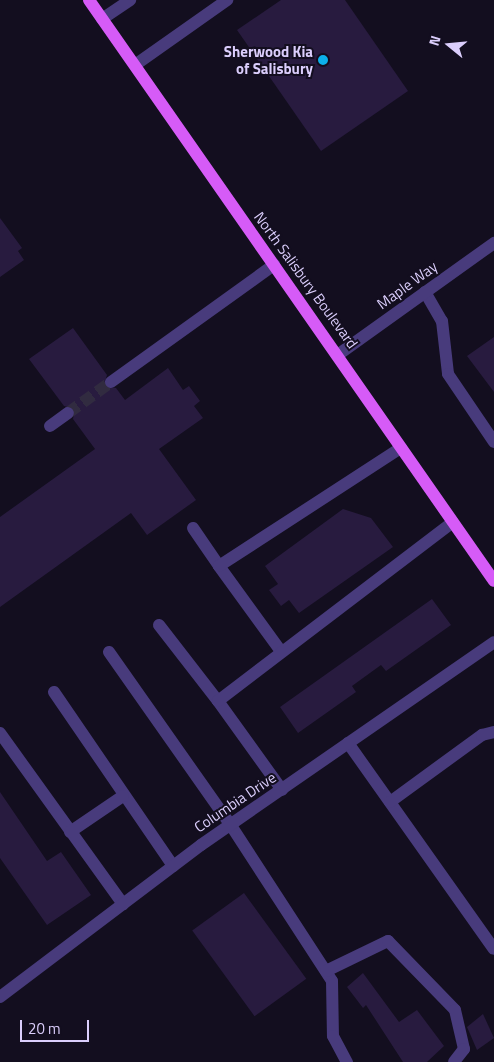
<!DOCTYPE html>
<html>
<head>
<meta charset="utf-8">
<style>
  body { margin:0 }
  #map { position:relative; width:494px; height:1062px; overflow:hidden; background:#130e1f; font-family:"Titillium Web",sans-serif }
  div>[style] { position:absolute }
  .building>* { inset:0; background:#281b3f; transform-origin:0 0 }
  .minor-tunnel>* { height:12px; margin-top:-6px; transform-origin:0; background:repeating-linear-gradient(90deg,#312b40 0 12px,transparent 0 18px) }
  .minor>* { height:12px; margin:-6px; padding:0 6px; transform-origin:6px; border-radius:6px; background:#483b7c }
  .major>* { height:12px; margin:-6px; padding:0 6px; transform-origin:6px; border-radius:6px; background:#d65bf7 }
  .dots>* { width:14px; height:14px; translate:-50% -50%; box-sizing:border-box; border:2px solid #130e1f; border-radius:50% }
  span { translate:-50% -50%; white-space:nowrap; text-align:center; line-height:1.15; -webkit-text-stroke:4px #130e1f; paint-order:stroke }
  .poi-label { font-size:15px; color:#dbcefc; font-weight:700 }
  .right { translate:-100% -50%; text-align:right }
  .street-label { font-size:15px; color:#dbcefc }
  .north { position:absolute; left:424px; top:20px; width:50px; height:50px; -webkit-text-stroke:4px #130e1f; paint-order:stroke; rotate:287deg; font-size:14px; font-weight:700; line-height:20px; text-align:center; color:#dbcefc }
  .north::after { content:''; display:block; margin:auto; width:18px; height:22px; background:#dbcefc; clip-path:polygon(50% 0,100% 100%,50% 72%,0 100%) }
  .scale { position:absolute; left:20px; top:1020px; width:69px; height:22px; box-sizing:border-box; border:2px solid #dbcefc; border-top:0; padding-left:6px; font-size:15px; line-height:18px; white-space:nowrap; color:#dbcefc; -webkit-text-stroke:4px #130e1f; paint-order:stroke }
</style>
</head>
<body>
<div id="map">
  <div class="building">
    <div style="clip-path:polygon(281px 0,345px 0,408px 91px,321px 151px,237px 30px)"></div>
    <div style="clip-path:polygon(0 218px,22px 248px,18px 251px,24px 260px,0 277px)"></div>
    <div style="clip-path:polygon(73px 328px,107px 375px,104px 386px,116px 388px,125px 400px,168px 368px,183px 390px,189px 386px,200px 401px,194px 406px,203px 418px,159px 449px,196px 500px,147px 535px,131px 513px,0 607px,0 517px,95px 449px,73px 419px,75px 409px,64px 406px,29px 359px)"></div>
    <div style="clip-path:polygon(494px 337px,494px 392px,467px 356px)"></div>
    <div style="clip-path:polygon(343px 509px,371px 518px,393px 547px,299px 613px,289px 600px,281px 606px,269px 590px,278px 584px,265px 566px)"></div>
    <div style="clip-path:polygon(432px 599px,451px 625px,386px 671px,381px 665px,352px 686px,356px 692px,298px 733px,280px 707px)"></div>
    <div style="clip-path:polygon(0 792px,47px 861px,61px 852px,91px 895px,47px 925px,0 858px)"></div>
    <div style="left:244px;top:893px;width:106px;height:64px;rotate:54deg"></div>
    <div style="clip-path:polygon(363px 973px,399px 1022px,417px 1010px,444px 1046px,427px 1062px,403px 1062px,366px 1005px,363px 1008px,347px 987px)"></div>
    <div style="clip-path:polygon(483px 1014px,494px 1038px,477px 1050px,467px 1027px)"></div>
  </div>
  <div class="minor-tunnel">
    <div style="left:68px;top:413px;width:53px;rotate:-35.8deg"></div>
  </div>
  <div class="minor">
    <div style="left:102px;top:19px;width:34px;rotate:-34deg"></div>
    <div style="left:135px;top:65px;width:113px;rotate:-35.2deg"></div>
    <div style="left:425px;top:292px;width:34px;rotate:60deg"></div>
    <div style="left:442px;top:321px;width:53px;rotate:83.5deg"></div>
    <div style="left:448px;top:374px;width:82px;rotate:55.9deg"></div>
    <div style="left:339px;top:354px;width:191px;rotate:-35.6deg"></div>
    <div style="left:111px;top:382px;width:201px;rotate:-35.7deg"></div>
    <div style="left:50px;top:426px;width:22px;rotate:-36deg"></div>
    <div style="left:193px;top:528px;width:46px;rotate:55.6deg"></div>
    <div style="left:159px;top:625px;width:96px;rotate:52.2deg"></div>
    <div style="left:280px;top:650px;width:104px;rotate:-126deg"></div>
    <div style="left:219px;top:566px;width:217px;rotate:-33deg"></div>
    <div style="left:109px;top:652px;width:210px;rotate:54.9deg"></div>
    <div style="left:230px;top:824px;width:187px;rotate:57deg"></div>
    <div style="left:332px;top:981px;width:55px;rotate:89deg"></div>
    <div style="left:333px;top:1036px;width:30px;rotate:62deg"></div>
    <div style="left:54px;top:692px;width:211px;rotate:55.6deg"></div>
    <div style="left:0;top:733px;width:211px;rotate:54.3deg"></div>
    <div style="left:348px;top:743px;width:252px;rotate:54.7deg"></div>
    <div style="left:282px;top:790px;width:110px;rotate:-125.7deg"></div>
    <div style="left:218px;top:701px;width:295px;rotate:-37.3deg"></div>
    <div style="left:390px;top:802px;width:114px;rotate:-36.1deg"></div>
    <div style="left:482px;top:735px;width:12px;rotate:-14deg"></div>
    <div style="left:70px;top:832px;width:64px;rotate:-34.2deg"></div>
    <div style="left:326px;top:971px;width:69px;rotate:-25.8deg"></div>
    <div style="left:388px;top:941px;width:96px;rotate:45.8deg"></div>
    <div style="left:455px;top:1010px;width:40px;rotate:77deg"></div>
    <div style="left:464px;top:1049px;width:16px;rotate:128deg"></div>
    <div style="left:0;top:997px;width:252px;rotate:-37.1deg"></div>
    <div style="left:201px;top:845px;width:356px;rotate:-34.7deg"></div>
  </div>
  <div class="major">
    <div style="left:89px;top:0;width:708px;rotate:55.12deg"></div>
  </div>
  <div class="dots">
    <div style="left:323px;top:60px;background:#0cb0ea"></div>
  </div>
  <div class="poi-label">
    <span class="right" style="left:313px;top:60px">Sherwood Kia<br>of Salisbury</span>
  </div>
  <div class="street-label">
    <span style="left:306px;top:280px;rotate:54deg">North Salisbury Boulevard</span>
    <span style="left:407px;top:285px;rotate:-36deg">Maple Way</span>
    <span style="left:235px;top:802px;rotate:-34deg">Columbia Drive</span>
  </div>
  <div class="north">N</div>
  <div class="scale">20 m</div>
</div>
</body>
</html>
